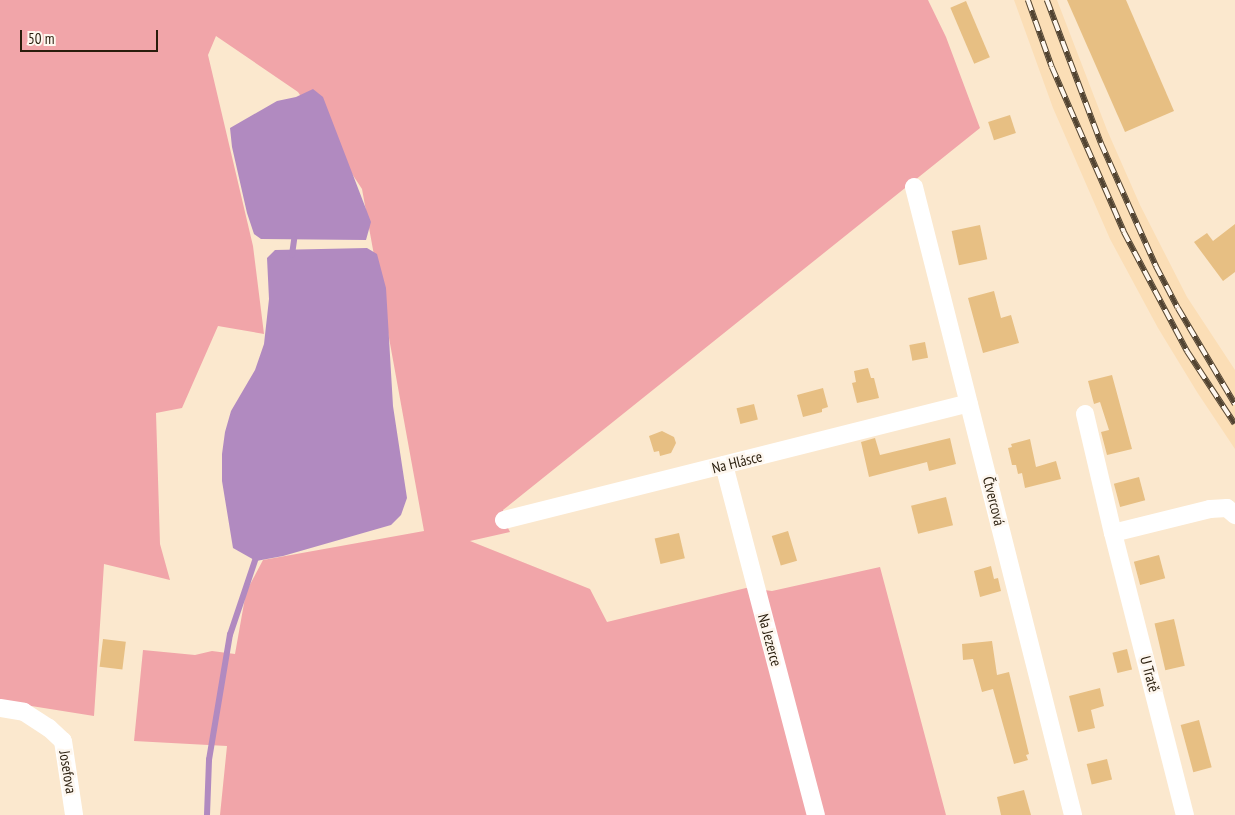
<!DOCTYPE html>
<html>
<head>
<meta charset="utf-8">
<style>
  body { margin:0 }
  #map { position:relative; width:1235px; height:815px; overflow:hidden; background:#fbe8ce; font-family:"PT Sans Narrow",sans-serif }
  div>[style] { position:absolute }
  .built>* { inset:0; background:#fbdeb6 }
  .forest>* { inset:0; background:#f1a5a9 }
  .water>* { inset:0; background:#b18ac0 }
  .stream>* { height:5.5px; margin:-2.75px; padding:0 2.75px; transform-origin:2.75px; border-radius:2.75px; background:#b18ac0 }
  .building>* { inset:0; background:#e7bf83; transform-origin:0 0 }
  .minor>* { height:18px; margin:-9px; padding:0 9px; transform-origin:9px; border-radius:9px; background:#fff }
  .rail>* { height:5.5px; margin-top:-2.75px; transform-origin:0; background:repeating-linear-gradient(90deg,#fef7ef 0 11px,#524432 0 22px); box-sizing:border-box; border-block:1px solid #524432 }
  span { translate:-50% -50%; white-space:nowrap; text-align:center; line-height:1.15; -webkit-text-stroke:5px #fef7ef; paint-order:stroke }
  .street-label { font-size:15px; color:#291d0c }
  .scale { position:absolute; left:20px; top:30px; width:138px; height:22px; box-sizing:border-box; border:2px solid #291d0c; border-top:0; padding-left:6px; font-size:15px; line-height:18px; white-space:nowrap; color:#291d0c; -webkit-text-stroke:4px #fef7ef; paint-order:stroke }
</style>
</head>
<body>
<div id="map">
  <div class="built">
    <div style="clip-path:polygon(1014px 0,1057px 0,1107px 130px,1140px 205px,1187px 297px,1235px 370px,1235px 449px,1197px 392px,1158px 328px,1110px 239px,1053px 108px)"></div>
  </div>
  <div class="forest">
    <div style="clip-path:polygon(0 0,928px 0,946px 37px,980px 128px,503px 510px,504px 520px,510px 532px,470px 541px,590px 589px,607px 622px,746px 588px,772px 591px,880px 567px,946px 815px,220px 815px,227px 746px,134px 741px,143px 650px,195px 655px,212px 651px,235px 654px,246px 592px,263px 560px,424px 531px,362px 189px,298px 92px,216px 36px,208px 55px,253px 246px,264px 334px,218px 326px,182px 408px,156px 413px,160px 544px,170px 580px,104px 564px,94px 716px,0 701px)"></div>
  </div>
  <div class="water">
    <div style="clip-path:polygon(313px 89px,323px 97px,371px 222px,366px 240px,261px 239px,254px 234px,247px 213px,232px 147px,230px 128px,277px 101px,296px 97px)"></div>
    <div style="clip-path:polygon(367px 248px,377px 254px,386px 288px,393px 406px,407px 498px,401px 515px,391px 525px,283px 556px,256px 561px,233px 548px,222px 481px,222px 454px,225px 432px,231px 411px,255px 370px,264px 344px,269px 299px,267px 258px,275px 250px)"></div>
  </div>
  <div class="stream">
    <div style="left:292px;top:255px;width:15px;rotate:-82deg"></div>
    <div style="left:207px;top:815px;width:55px;rotate:-87.9deg"></div>
    <div style="left:209px;top:760px;width:127px;rotate:-80.5deg"></div>
    <div style="left:230px;top:635px;width:84px;rotate:-71.4deg"></div>
  </div>
  <div class="building">
    <div style="clip-path:polygon(1067px 0,1126px 0,1174px 111px,1125px 132px)"></div>
    <div style="left:966px;top:1px;width:61px;height:17px;rotate:67deg"></div>
    <div style="left:1010px;top:115px;width:19px;height:23px;rotate:72deg"></div>
    <div style="clip-path:polygon(1235px 224px,1235px 272px,1223px 281px,1194px 242px,1207px 233px,1213px 241px)"></div>
    <div style="left:980px;top:225px;width:35px;height:29px;rotate:78deg"></div>
    <div style="clip-path:polygon(994px 291px,1001px 318px,1011px 315px,1019px 343px,983px 353px,968px 298px)"></div>
    <div style="left:925px;top:342px;width:16px;height:16px;rotate:79deg"></div>
    <div style="clip-path:polygon(868px 368px,871px 378px,874px 378px,879px 398px,857px 403px,852px 383px,856px 382px,854px 371px)"></div>
    <div style="clip-path:polygon(1112px 375px,1132px 449px,1107px 455px,1101px 432px,1109px 430px,1100px 402px,1094px 404px,1088px 381px)"></div>
    <div style="clip-path:polygon(823px 388px,828px 407px,822px 409px,822px 412px,803px 417px,797px 395px)"></div>
    <div style="left:754px;top:404px;width:16px;height:18px;rotate:76deg"></div>
    <div style="clip-path:polygon(662px 431px,674px 437px,676px 443px,671px 453px,660px 456px,659px 451px,654px 452px,649px 436px)"></div>
    <div style="clip-path:polygon(875px 438px,880px 455px,950px 438px,956px 464px,929px 471px,927px 462px,869px 477px,861px 442px)"></div>
    <div style="clip-path:polygon(1030px 439px,1036px 467px,1056px 461px,1061px 479px,1025px 488px,1022px 473px,1018px 474px,1016px 465px,1012px 465px,1008px 448px,1012px 447px,1011px 444px)"></div>
    <div style="left:1139px;top:477px;width:24px;height:26px;rotate:75deg"></div>
    <div style="left:946px;top:497px;width:29px;height:36px;rotate:76deg"></div>
    <div style="left:788px;top:531px;width:31px;height:17px;rotate:73deg"></div>
    <div style="left:679px;top:533px;width:26px;height:25px;rotate:77deg"></div>
    <div style="left:1159px;top:555px;width:24px;height:26px;rotate:75deg"></div>
    <div style="clip-path:polygon(991px 566px,994px 579px,998px 578px,1001px 591px,980px 597px,974px 571px)"></div>
    <div style="left:1174px;top:619px;width:48px;height:20px;rotate:77deg"></div>
    <div style="left:103px;top:639px;width:23px;height:28px;rotate:7deg"></div>
    <div style="clip-path:polygon(992px 641px,997px 675px,1009px 672px,1029px 754px,1026px 755px,1028px 760px,1014px 764px,993px 689px,982px 692px,973px 659px,963px 660px,962px 644px)"></div>
    <div style="left:1127px;top:649px;width:21px;height:15px;rotate:76deg"></div>
    <div style="clip-path:polygon(1100px 688px,1104px 706px,1091px 710px,1095px 728px,1078px 732px,1069px 696px)"></div>
    <div style="left:1199px;top:720px;width:49px;height:19px;rotate:75deg"></div>
    <div style="left:1107px;top:759px;width:21px;height:21px;rotate:76deg"></div>
    <div style="clip-path:polygon(1024px 790px,1031px 815px,1001px 815px,997px 797px)"></div>
  </div>
  <div class="minor">
    <div style="left:914px;top:187px;width:648px;rotate:75.79deg"></div>
    <div style="left:1085px;top:414px;width:122px;rotate:76.8deg"></div>
    <div style="left:1113px;top:533px;width:291px;rotate:75.7deg"></div>
    <div style="left:724px;top:465px;width:362px;rotate:75.3deg"></div>
    <div style="left:504px;top:520px;width:479px;rotate:-14.1deg"></div>
    <div style="left:1113px;top:533px;width:100px;rotate:-13.9deg"></div>
    <div style="left:1210px;top:509px;width:17px;rotate:-3deg"></div>
    <div style="left:1227px;top:508px;width:11px;rotate:41deg"></div>
    <div style="left:0;top:708px;width:24px;rotate:9deg"></div>
    <div style="left:24px;top:712px;width:30px;rotate:33deg"></div>
    <div style="left:49px;top:728px;width:19px;rotate:43deg"></div>
    <div style="left:63px;top:741px;width:75px;rotate:81.5deg"></div>
  </div>
  <div class="rail">
    <div style="left:1028px;top:0;width:71px;rotate:70.3deg"></div>
    <div style="left:1052px;top:67px;width:180px;rotate:66.4deg"></div>
    <div style="left:1124px;top:232px;width:135px;rotate:62.1deg"></div>
    <div style="left:1187px;top:351px;width:87px;rotate:56.7deg"></div>
    <div style="left:1047px;top:0;width:153px;rotate:69.3deg"></div>
    <div style="left:1101px;top:143px;width:135px;rotate:65.9deg"></div>
    <div style="left:1156px;top:266px;width:47px;rotate:62.4deg"></div>
    <div style="left:1178px;top:308px;width:112px;rotate:59.3deg"></div>
  </div>
  <div class="street-label">
    <span style="left:737px;top:462px;rotate:-14deg">Na Hlásce</span>
    <span style="left:994px;top:501px;rotate:76deg">Čtvercová</span>
    <span style="left:770px;top:640px;rotate:75deg">Na Jezerce</span>
    <span style="left:1150px;top:674px;rotate:75deg">U Tratě</span>
    <span style="left:68px;top:772px;rotate:81deg">Josefova</span>
  </div>
  <div class="scale">50 m</div>
</div>
</body>
</html>
